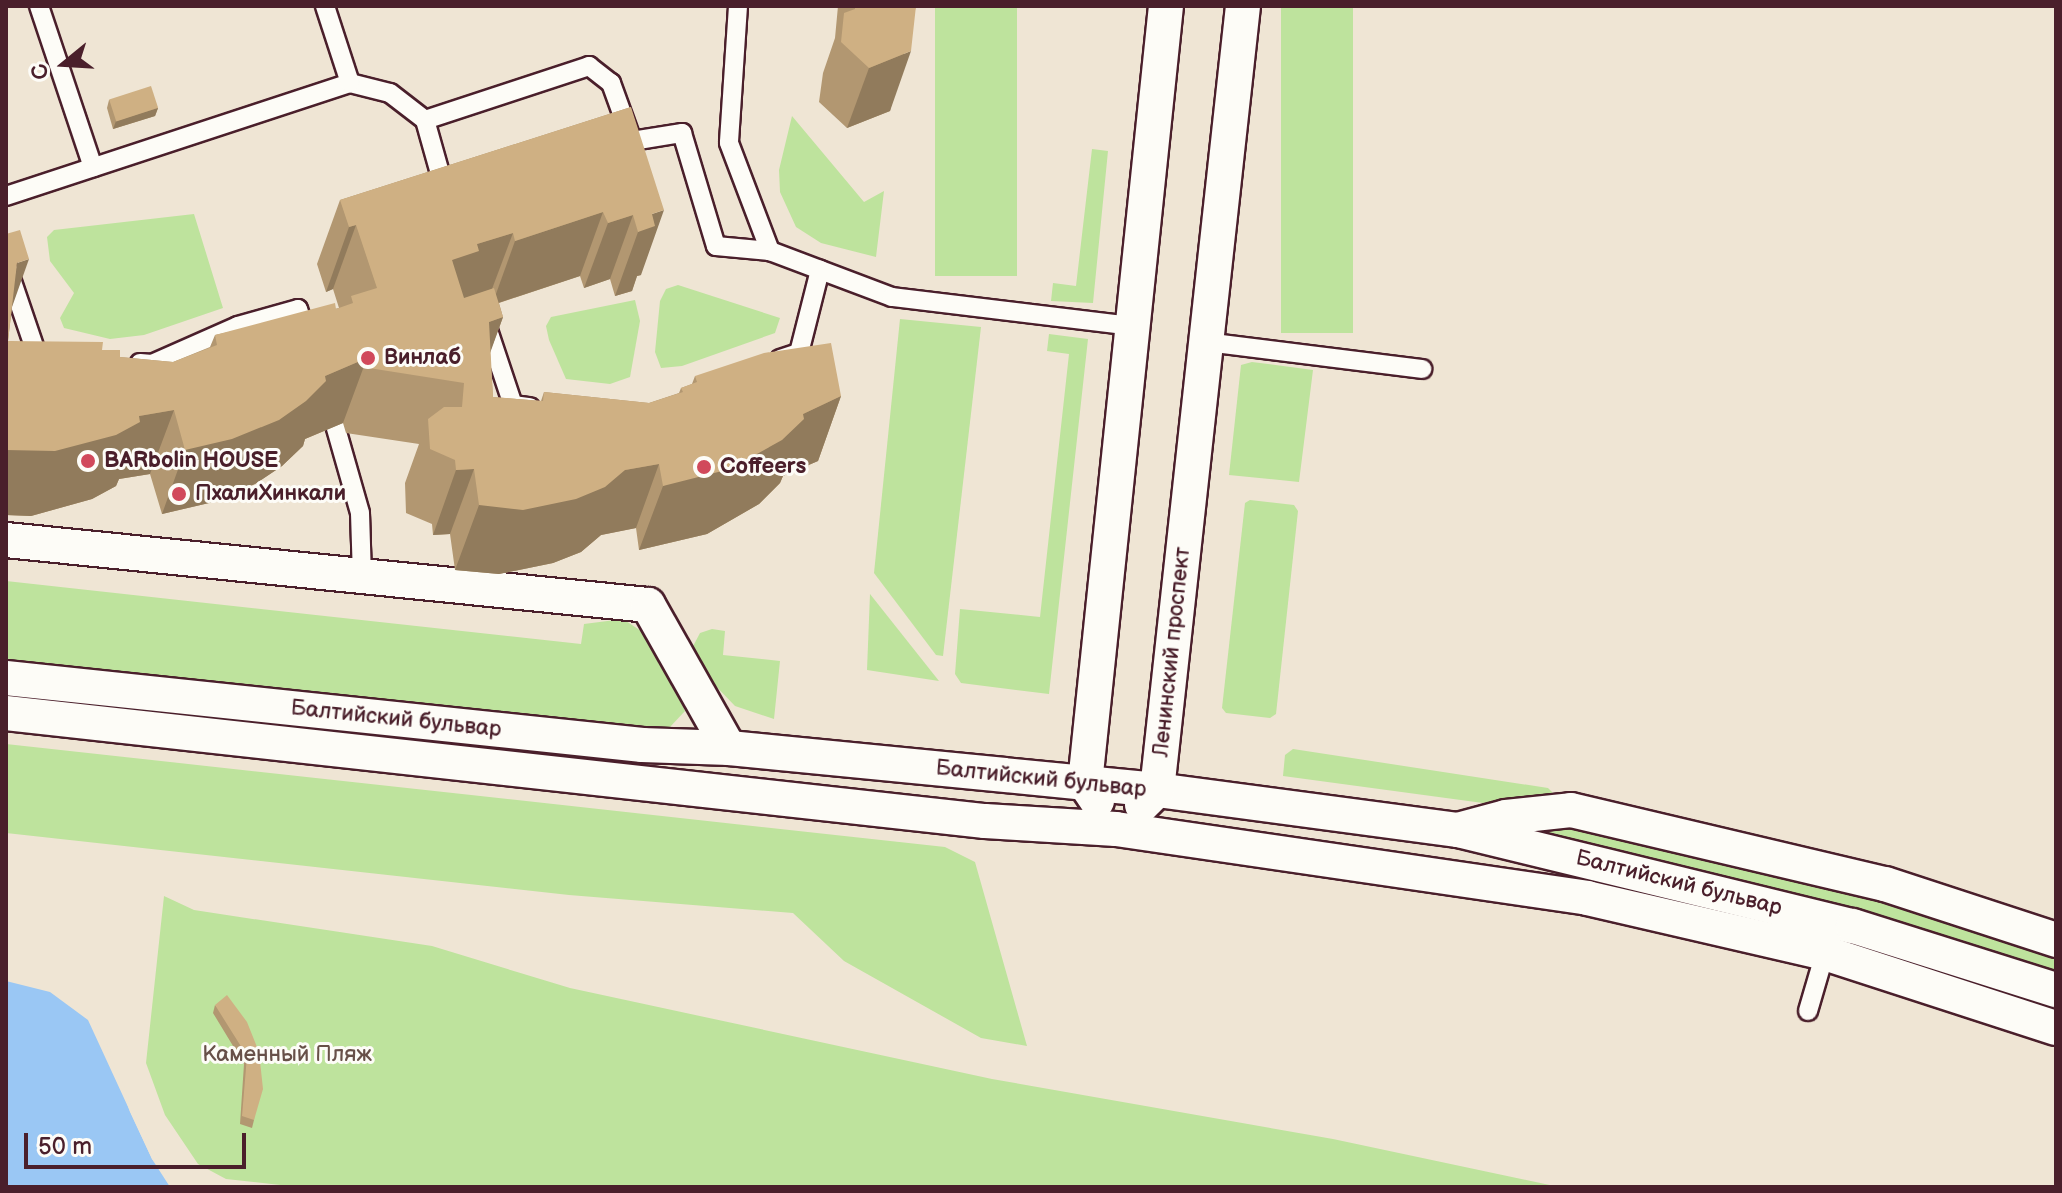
<!DOCTYPE html>
<html>
<head>
<meta charset="utf-8">
<style>
  body { margin:0 }
  #map { position:relative; width:2062px; height:1193px; overflow:hidden; background:#efe5d4; font-family:"Balsamiq Sans",sans-serif }
  div>[style] { position:absolute }
  .green>* { inset:0; background:#bee39d; transform-origin:0 0 }
  .water>* { inset:0; background:#9ac7f4 }
  .pier>* { inset:0; background:#efe5d4 }
  .roads { filter:drop-shadow(2px 0 #4a1f2b) drop-shadow(-2px 0 #4a1f2b) drop-shadow(0 2px #4a1f2b) drop-shadow(0 -2px #4a1f2b) }
  .service>* { height:18px; margin:-9px; padding:0 9px; transform-origin:9px; border-radius:9px; background:#fdfcf7 }
  .minor>* { height:34px; margin:-17px; padding:0 17px; transform-origin:17px; border-radius:17px; background:#fdfcf7 }
  .wall>* { inset:0; background:#b29771 }
  .shaded-wall>* { inset:0; background:#917b5c }
  .building>* { inset:0; background:#cfb083; transform-origin:0 0 }
  .dots>* { width:22px; height:22px; translate:-50% -50%; box-sizing:border-box; border:4px solid #fdfcf7; border-radius:50% }
  span { translate:-50% -50%; white-space:nowrap; text-align:center; line-height:1.15; -webkit-text-stroke:6px #fdfcf7; paint-order:stroke }
  .poi-label { font-size:22px; color:#4a1f2b; font-weight:700 }
  .left { translate:0 -50%; text-align:left }
  .street-label { font-size:22px; color:#4a1f2b }
  .park-label { font-size:22px; color:#675048 }
  .frame { position:absolute; inset:0; border:8px solid #4a1f2b; pointer-events:none }
  .north { position:absolute; left:24px; top:24px; width:80px; height:80px; -webkit-text-stroke:6px #fdfcf7; paint-order:stroke; rotate:252deg; font-size:22px; font-weight:700; line-height:32px; text-align:center; color:#4a1f2b }
  .north::after { content:''; display:block; margin:auto; width:28px; height:36px; background:#4a1f2b; clip-path:polygon(50% 0,100% 100%,50% 72%,0 100%) }
  .scale { position:absolute; left:24px; top:1133px; width:222px; height:36px; box-sizing:border-box; border:4px solid #4a1f2b; border-top:0; padding-left:10px; font-size:24px; line-height:28px; white-space:nowrap; color:#4a1f2b; -webkit-text-stroke:6px #fdfcf7; paint-order:stroke }
</style>
</head>
<body>
<div id="map">
  <div class="green">
    <div style="left:935px;top:6px;width:82px;height:270px"></div>
    <div style="left:1281px;top:6px;width:72px;height:327px"></div>
    <div style="clip-path:polygon(792px 116px,864px 202px,884px 191px,876px 257px,821px 243px,796px 227px,780px 192px,779px 170px)"></div>
    <div style="clip-path:polygon(1092px 149px,1108px 151px,1093px 303px,1051px 301px,1053px 283px,1076px 286px)"></div>
    <div style="clip-path:polygon(194px 214px,223px 308px,144px 335px,110px 339px,64px 328px,60px 318px,74px 293px,50px 261px,47px 237px,54px 230px)"></div>
    <div style="clip-path:polygon(678px 285px,780px 318px,775px 333px,682px 366px,661px 368px,655px 352px,660px 301px,666px 289px)"></div>
    <div style="clip-path:polygon(635px 300px,640px 321px,630px 377px,610px 384px,566px 379px,549px 340px,546px 326px,551px 317px)"></div>
    <div style="clip-path:polygon(900px 319px,981px 327px,943px 656px,936px 655px,874px 573px)"></div>
    <div style="clip-path:polygon(1049px 334px,1088px 339px,1049px 694px,961px 683px,955px 674px,960px 609px,1040px 617px,1069px 354px,1047px 351px)"></div>
    <div style="clip-path:polygon(1252px 362px,1313px 370px,1299px 482px,1229px 475px,1241px 365px)"></div>
    <div style="clip-path:polygon(1250px 500px,1294px 505px,1298px 511px,1276px 714px,1270px 718px,1226px 713px,1222px 708px,1245px 503px)"></div>
    <div style="clip-path:polygon(6px 581px,581px 644px,584px 624px,623px 619px,647px 635px,685px 711px,670px 727px,650px 729px,6px 659px)"></div>
    <div style="clip-path:polygon(870px 594px,939px 681px,867px 670px)"></div>
    <div style="clip-path:polygon(712px 629px,725px 631px,723px 655px,780px 661px,774px 719px,735px 706px,709px 679px,691px 650px,700px 633px)"></div>
    <div style="clip-path:polygon(6px 744px,945px 847px,975px 862px,1027px 1046px,981px 1038px,844px 961px,793px 913px,569px 895px,6px 833px)"></div>
    <div style="clip-path:polygon(1293px 749px,1548px 788px,1553px 793px,1483px 803px,1283px 776px,1285px 755px)"></div>
    <div style="clip-path:polygon(1570px 825px,1882px 900px,2056px 956px,2056px 973px,1877px 915px,1540px 832px)"></div>
    <div style="clip-path:polygon(164px 896px,194px 910px,432px 946px,570px 988px,992px 1079px,1333px 1139px,1559px 1187px,298px 1187px,226px 1179px,198px 1164px,165px 1115px,146px 1063px)"></div>
  </div>
  <div class="water">
    <div style="clip-path:polygon(6px 981px,50px 992px,88px 1020px,152px 1159px,170px 1187px,6px 1187px)"></div>
  </div>
  <div class="pier">
    <div style="clip-path:polygon(105px 1039px,134px 1111px,174px 1187px,152px 1159px,130px 1112px)"></div>
  </div>
  <div class="roads">
    <div class="service">
      <div style="left:39px;top:6px;width:170px;rotate:71.5deg"></div>
      <div style="left:738px;top:6px;width:137px;rotate:93.8deg"></div>
      <div style="left:729px;top:143px;width:116px;rotate:69.2deg"></div>
      <div style="left:770px;top:251px;width:130px;rotate:20.7deg"></div>
      <div style="left:892px;top:297px;width:242px;rotate:6.9deg"></div>
      <div style="left:350px;top:83px;width:41px;rotate:14deg"></div>
      <div style="left:390px;top:93px;width:44px;rotate:37.6deg"></div>
      <div style="left:425px;top:120px;width:173px;rotate:-18.2deg"></div>
      <div style="left:589px;top:66px;width:28px;rotate:38deg"></div>
      <div style="left:611px;top:83px;width:62px;rotate:70.1deg"></div>
      <div style="left:632px;top:141px;width:51px;rotate:-9.1deg"></div>
      <div style="left:682px;top:133px;width:118px;rotate:73.3deg"></div>
      <div style="left:716px;top:246px;width:54px;rotate:5.3deg"></div>
      <div style="left:425px;top:120px;width:74px;rotate:74.3deg"></div>
      <div style="left:6px;top:196px;width:362px;rotate:-18.2deg"></div>
      <div style="left:350px;top:83px;width:81px;rotate:-108deg"></div>
      <div style="left:6px;top:264px;width:96px;rotate:71.2deg"></div>
      <div style="left:37px;top:355px;width:9px;rotate:6deg"></div>
      <div style="left:485px;top:321px;width:89px;rotate:71.6deg"></div>
      <div style="left:513px;top:405px;width:17px;rotate:7deg"></div>
      <div style="left:1206px;top:342px;width:218px;rotate:7.1deg"></div>
      <div style="left:780px;top:359px;width:20px;rotate:-18deg"></div>
      <div style="left:799px;top:353px;width:86px;rotate:-75.8deg"></div>
      <div style="left:140px;top:363px;width:12px;rotate:5deg"></div>
      <div style="left:152px;top:364px;width:94px;rotate:-23.8deg"></div>
      <div style="left:238px;top:326px;width:62px;rotate:-15.8deg"></div>
      <div style="left:298px;top:309px;width:26px;rotate:72deg"></div>
      <div style="left:335px;top:425px;width:91px;rotate:74.1deg"></div>
      <div style="left:360px;top:513px;width:63px;rotate:88.2deg"></div>
      <div style="left:1808px;top:1011px;width:60px;rotate:-73.7deg"></div>
    </div>
    <div class="minor">
      <div style="left:6px;top:540px;width:645px;rotate:5.78deg"></div>
      <div style="left:648px;top:605px;width:164px;rotate:60.5deg"></div>
      <div style="left:6px;top:678px;width:640px;rotate:6.01deg"></div>
      <div style="left:642px;top:745px;width:87px;rotate:2deg"></div>
      <div style="left:729px;top:748px;width:430px;rotate:5.6deg"></div>
      <div style="left:1157px;top:790px;width:304px;rotate:7.6deg"></div>
      <div style="left:1458px;top:830px;width:406px;rotate:13.7deg"></div>
      <div style="left:1853px;top:926px;width:213px;rotate:17.5deg"></div>
      <div style="left:6px;top:713px;width:985px;rotate:6.3deg"></div>
      <div style="left:985px;top:821px;width:131px;rotate:3.5deg"></div>
      <div style="left:1116px;top:829px;width:476px;rotate:8.3deg"></div>
      <div style="left:1587px;top:898px;width:244px;rotate:13deg"></div>
      <div style="left:1825px;top:953px;width:243px;rotate:18deg"></div>
      <div style="left:1097px;top:801px;width:22px;rotate:-124deg"></div>
      <div style="left:1085px;top:783px;width:781px;rotate:-84.05deg"></div>
      <div style="left:1142px;top:805px;width:21px;rotate:-45deg"></div>
      <div style="left:1157px;top:790px;width:789px;rotate:-83.74deg"></div>
      <div style="left:1458px;top:830px;width:50px;rotate:-15.2deg"></div>
      <div style="left:1506px;top:817px;width:65px;rotate:-6.1deg"></div>
      <div style="left:1571px;top:810px;width:323px;rotate:13.3deg"></div>
      <div style="left:1885px;top:884px;width:180px;rotate:18.1deg"></div>
    </div>
  </div>
  <div class="wall">
    <div style="clip-path:polygon(838px 6px,916px 6px,890px 111px,847px 128px,819px 102px,823px 73px,835px 38px)"></div>
    <div style="clip-path:polygon(109px 100px,158px 108px,155px 116px,113px 129px,107px 108px)"></div>
    <div style="clip-path:polygon(631px 107px,641px 275px,637px 276px,632px 291px,615px 296px,610px 279px,584px 288px,580px 276px,499px 303px,503px 317px,490px 352px,493px 397px,541px 401px,544px 392px,649px 403px,679px 393px,681px 388px,692px 384px,695px 376px,841px 396px,818px 461px,783px 476px,780px 483px,759px 504px,707px 534px,639px 550px,636px 528px,601px 535px,581px 552px,553px 563px,499px 574px,455px 570px,450px 534px,433px 535px,432px 524px,406px 513px,405px 483px,419px 444px,346px 433px,343px 423px,305px 439px,303px 446px,282px 466px,255px 484px,209px 503px,162px 514px,150px 474px,119px 479px,116px 486px,92px 499px,31px 516px,6px 515px,6px 234px,12px 307px,8px 341px,102px 350px,120px 357px,173px 362px,210px 347px,215px 335px,339px 308px,333px 289px,326px 292px,317px 264px,340px 200px)"></div>
    <div style="clip-path:polygon(215px 1005px,259px 1052px,254px 1120px,252px 1128px,240px 1124px,244px 1064px,213px 1013px)"></div>
  </div>
  <div class="shaded-wall">
    <div style="clip-path:polygon(911px 51px,890px 111px,847px 128px,869px 68px)"></div>
    <div style="clip-path:polygon(158px 108px,155px 116px,113px 129px,116px 121px)"></div>
    <div style="clip-path:polygon(664px 210px,641px 275px,637px 276px,632px 291px,615px 296px,638px 232px,652px 214px)"></div>
    <div style="clip-path:polygon(603px 212px,580px 276px,492px 305px,515px 241px)"></div>
    <div style="clip-path:polygon(633px 215px,610px 279px,584px 288px,608px 223px)"></div>
    <div style="clip-path:polygon(356px 225px,333px 289px,326px 292px,349px 227px)"></div>
    <div style="clip-path:polygon(513px 233px,489px 297px,459px 306px,452px 260px,477px 244px)"></div>
    <div style="clip-path:polygon(29px 259px,6px 324px,17px 263px)"></div>
    <div style="clip-path:polygon(503px 317px,480px 381px,489px 322px)"></div>
    <div style="clip-path:polygon(367px 358px,343px 423px,305px 439px,303px 446px,282px 466px,255px 484px,209px 503px,162px 514px,185px 450px,325px 376px)"></div>
    <div style="clip-path:polygon(841px 396px,818px 461px,783px 476px,780px 483px,759px 504px,707px 534px,639px 550px,663px 486px,803px 414px)"></div>
    <div style="clip-path:polygon(174px 410px,150px 474px,119px 479px,116px 486px,92px 499px,31px 516px,6px 515px,6px 450px,139px 416px)"></div>
    <div style="clip-path:polygon(659px 464px,636px 528px,601px 535px,581px 552px,553px 563px,499px 574px,455px 570px,479px 505px,625px 470px)"></div>
    <div style="clip-path:polygon(474px 469px,450px 534px,433px 535px,456px 470px)"></div>
  </div>
  <div class="building">
    <div style="clip-path:polygon(855px 6px,916px 6px,911px 51px,869px 68px,841px 42px,844px 13px,855px 9px)"></div>
    <div style="left:151px;top:86px;width:23px;height:44px;rotate:72deg"></div>
    <div style="clip-path:polygon(631px 107px,664px 210px,652px 214px,655px 226px,638px 232px,633px 215px,608px 223px,603px 212px,515px 241px,513px 233px,477px 244px,479px 251px,452px 260px,464px 298px,494px 288px,503px 317px,489px 322px,493px 397px,543px 401px,544px 392px,649px 403px,683px 392px,681px 388px,697px 382px,695px 376px,764px 353px,831px 343px,841px 396px,803px 414px,804px 419px,782px 440px,730px 469px,663px 486px,659px 464px,625px 470px,605px 487px,576px 499px,523px 510px,479px 505px,474px 469px,456px 470px,455px 460px,430px 449px,428px 419px,444px 407px,462px 407px,464px 383px,369px 368px,367px 358px,325px 376px,326px 381px,306px 401px,279px 420px,232px 439px,185px 450px,174px 410px,139px 416px,140px 422px,116px 435px,55px 451px,6px 450px,6px 234px,20px 230px,29px 259px,17px 263px,8px 341px,103px 342px,102px 350px,120px 350px,120px 357px,173px 362px,217px 345px,215px 335px,335px 303px,336px 309px,353px 303px,351px 296px,377px 288px,356px 225px,349px 227px,340px 200px)"></div>
    <div style="clip-path:polygon(227px 995px,247px 1022px,259px 1052px,263px 1089px,254px 1120px,242px 1116px,247px 1056px,215px 1005px)"></div>
  </div>
  <div class="dots">
    <div style="left:368px;top:358px;background:#d1495b"></div>
    <div style="left:88px;top:461px;background:#d1495b"></div>
    <div style="left:704px;top:467px;background:#d1495b"></div>
    <div style="left:179px;top:494px;background:#d1495b"></div>
  </div>
  <div class="poi-label">
    <span class="left" style="left:384px;top:358px">Винлаб</span>
    <span class="left" style="left:104px;top:461px">BARbolin HOUSE</span>
    <span class="left" style="left:720px;top:467px">Coffeers</span>
    <span class="left" style="left:195px;top:494px">ПхалиХинкали</span>
  </div>
  <div class="street-label">
    <span style="left:1172px;top:652px;rotate:-84deg">Ленинский проспект</span>
    <span style="left:396px;top:719px;rotate:6deg">Балтийский бульвар</span>
    <span style="left:1041px;top:779px;rotate:6deg">Балтийский бульвар</span>
    <span style="left:1679px;top:883px;rotate:14deg">Балтийский бульвар</span>
  </div>
  <div class="park-label">
    <span style="left:287px;top:1055px">Каменный Пляж</span>
  </div>
  <div class="frame"></div>
  <div class="north">С</div>
  <div class="scale">50 m</div>
</div>
</body>
</html>
